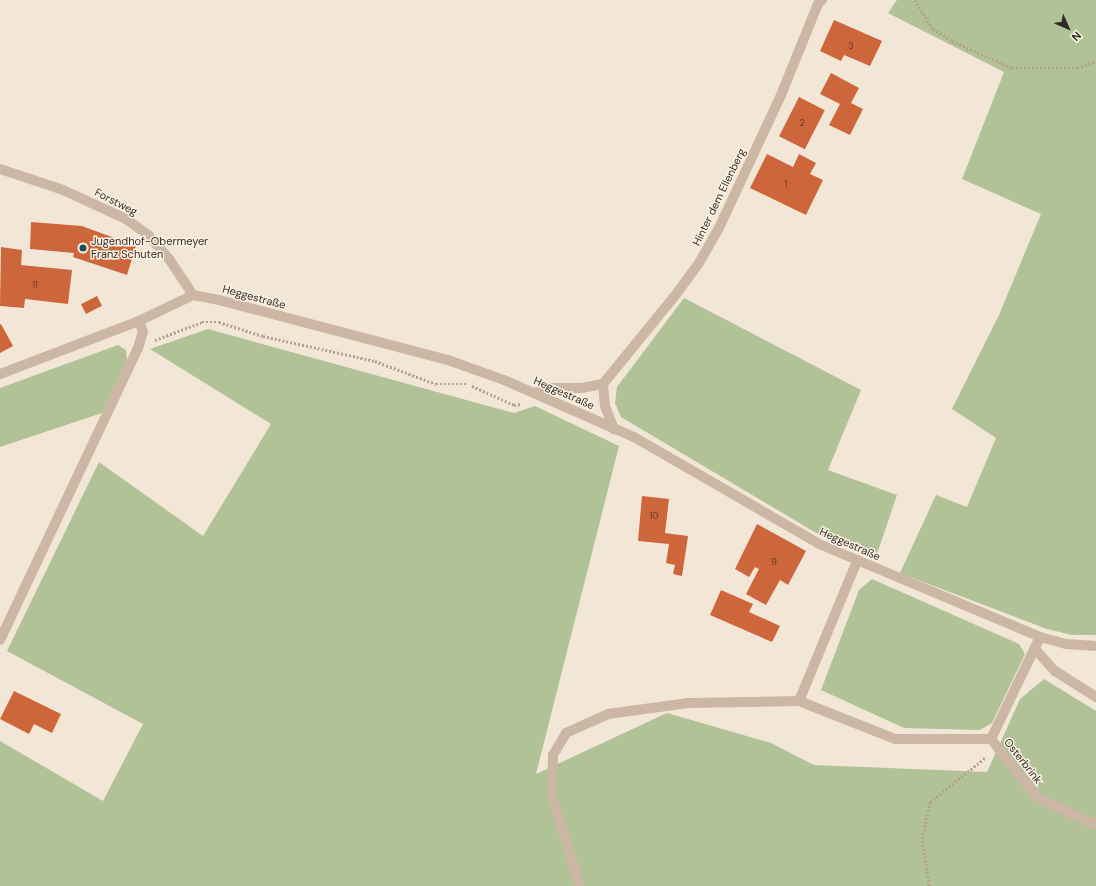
<!DOCTYPE html>
<html>
<head>
<meta charset="utf-8">
<style>
  body { margin:0 }
  #map { position:relative; width:1096px; height:886px; overflow:hidden; background:#f2e7d7; font-family:"DM Sans",sans-serif }
  div>[style] { position:absolute }
  .green>* { inset:0; background:#b1c297 }
  .building>* { inset:0; background:#cd673b; transform-origin:0 0 }
  .path>* { height:2.5px; margin-top:-1.25px; transform-origin:0; background:repeating-linear-gradient(90deg,#b6a18d 0 2px,transparent 0 4px) }
  .service>* { height:10px; margin:-5px; padding:0 5px; transform-origin:5px; border-radius:5px; background:#cbb7a3 }
  .minor>* { height:10px; margin:-5px; padding:0 5px; transform-origin:5px; border-radius:5px; background:#cbb7a3 }
  .dots>* { width:11px; height:11px; translate:-50% -50%; box-sizing:border-box; border:2px solid #faf1e3; border-radius:50% }
  span { translate:-50% -50%; white-space:nowrap; text-align:center; line-height:1.15; -webkit-text-stroke:3px #faf1e3; paint-order:stroke }
  .number-label { font-size:9px; color:#5b3a2a }
  .number-label span { -webkit-text-stroke-width:0 }
  .street-label { font-size:11px; color:#352b25 }
  .poi-label { font-size:11px; color:#352b25 }
  .left { translate:0 -50%; text-align:left }
  .north { position:absolute; left:1048px; top:8px; width:40px; height:40px; -webkit-text-stroke:3px #faf1e3; paint-order:stroke; rotate:135deg; font-size:11px; font-weight:700; line-height:16px; text-align:center; color:#352b25 }
  .north::after { content:''; display:block; margin:auto; width:14px; height:18px; background:#352b25; clip-path:polygon(50% 0,100% 100%,50% 72%,0 100%) }
</style>
</head>
<body>
<div id="map">
  <div class="green">
    <div style="clip-path:polygon(897px 0,1096px 0,1096px 635px,1072px 635px,1047px 629px,900px 573px,936px 495px,967px 507px,996px 438px,952px 409px,999px 315px,1041px 214px,962px 179px,1004px 72px,888px 13px)"></div>
    <div style="clip-path:polygon(684px 298px,861px 390px,828px 470px,897px 495px,875px 560px,823px 537px,621px 417px,615px 403px,617px 387px)"></div>
    <div style="clip-path:polygon(208px 329px,514px 413px,535px 406px,619px 446px,536px 774px,667px 713px,771px 743px,814px 765px,987px 772px,1020px 699px,1044px 679px,1096px 711px,1096px 886px,0 886px,0 741px,103px 801px,143px 724px,7px 651px,99px 462px,203px 536px,271px 424px,150px 349px)"></div>
    <div style="clip-path:polygon(118px 345px,126px 350px,127px 360px,102px 413px,0 447px,0 388px)"></div>
    <div style="clip-path:polygon(872px 579px,1019px 644px,1025px 654px,992px 723px,980px 730px,904px 728px,821px 690px,859px 590px)"></div>
  </div>
  <div class="building">
    <div style="clip-path:polygon(834px 20px,882px 41px,870px 66px,844px 55px,841px 61px,820px 51px)"></div>
    <div style="clip-path:polygon(831px 73px,859px 88px,851px 103px,863px 109px,850px 135px,829px 125px,840px 104px,820px 94px)"></div>
    <div style="left:799px;top:97px;width:29px;height:44px;rotate:27deg"></div>
    <div style="clip-path:polygon(767px 154px,793px 167px,799px 154px,816px 163px,810px 174px,823px 180px,806px 215px,750px 188px)"></div>
    <div style="clip-path:polygon(31px 222px,82px 226px,136px 246px,127px 275px,73px 257px,74px 253px,30px 249px)"></div>
    <div style="clip-path:polygon(1px 247px,22px 250px,21px 265px,72px 270px,68px 304px,25px 299px,24px 308px,0 306px)"></div>
    <div style="left:97px;top:296px;width:11px;height:18px;rotate:63deg"></div>
    <div style="clip-path:polygon(1px 324px,13px 346px,0 353px,0 325px)"></div>
    <div style="clip-path:polygon(642px 496px,669px 499px,665px 533px,688px 536px,682px 576px,673px 574px,675px 565px,666px 563px,669px 544px,638px 541px)"></div>
    <div style="clip-path:polygon(757px 524px,806px 551px,788px 585px,780px 580px,766px 605px,746px 594px,759px 569px,755px 567px,749px 577px,735px 569px)"></div>
    <div style="clip-path:polygon(721px 590px,753px 604px,749px 612px,780px 626px,772px 642px,710px 615px)"></div>
    <div style="clip-path:polygon(14px 691px,61px 714px,52px 733px,34px 724px,29px 734px,0 719px)"></div>
  </div>
  <div class="path">
    <div style="left:915px;top:0;width:34px;rotate:58deg"></div>
    <div style="left:933px;top:29px;width:22px;rotate:32deg"></div>
    <div style="left:952px;top:41px;width:66px;rotate:24.2deg"></div>
    <div style="left:1012px;top:68px;width:65px"></div>
    <div style="left:1077px;top:68px;width:20px;rotate:-20deg"></div>
    <div style="left:155px;top:340px;width:50px;rotate:-21deg"></div>
    <div style="left:202px;top:322px;width:17px"></div>
    <div style="left:219px;top:322px;width:46px;rotate:17.7deg"></div>
    <div style="left:263px;top:336px;width:115px;rotate:12.6deg"></div>
    <div style="left:375px;top:361px;width:65px;rotate:20.7deg"></div>
    <div style="left:436px;top:384px;width:32px"></div>
    <div style="left:472px;top:386px;width:46px;rotate:24.3deg"></div>
    <div style="left:514px;top:405px;width:7px;rotate:-8deg"></div>
    <div style="left:929px;top:886px;width:48px;rotate:-98.5deg"></div>
    <div style="left:922px;top:839px;width:38px;rotate:-78deg"></div>
    <div style="left:930px;top:802px;width:72px;rotate:-38.8deg"></div>
  </div>
  <div class="service">
    <div style="left:0;top:640px;width:323px;rotate:-64.7deg"></div>
    <div style="left:138px;top:348px;width:17px;rotate:-73deg"></div>
    <div style="left:143px;top:332px;width:12px;rotate:-110deg"></div>
    <div style="left:1035px;top:649px;width:30px;rotate:48deg"></div>
    <div style="left:1055px;top:671px;width:49px;rotate:32.4deg"></div>
    <div style="left:799px;top:701px;width:152px;rotate:-67.5deg"></div>
    <div style="left:579px;top:883px;width:90px;rotate:-107.4deg"></div>
    <div style="left:552px;top:797px;width:42px;rotate:-88.6deg"></div>
    <div style="left:553px;top:755px;width:26px;rotate:-59deg"></div>
    <div style="left:566px;top:733px;width:46px;rotate:-24.3deg"></div>
    <div style="left:608px;top:714px;width:81px;rotate:-7.8deg"></div>
    <div style="left:688px;top:703px;width:111px;rotate:-1deg"></div>
    <div style="left:799px;top:701px;width:103px;rotate:21.6deg"></div>
    <div style="left:895px;top:739px;width:96px"></div>
  </div>
  <div class="minor">
    <div style="left:0;top:169px;width:66px;rotate:18.4deg"></div>
    <div style="left:63px;top:190px;width:69px;rotate:24.7deg"></div>
    <div style="left:126px;top:219px;width:29px;rotate:36deg"></div>
    <div style="left:149px;top:236px;width:30px;rotate:49deg"></div>
    <div style="left:169px;top:259px;width:43px;rotate:56.3deg"></div>
    <div style="left:0;top:374px;width:149px;rotate:-20.9deg"></div>
    <div style="left:139px;top:321px;width:60px;rotate:-25.7deg"></div>
    <div style="left:193px;top:295px;width:26px;rotate:11deg"></div>
    <div style="left:219px;top:300px;width:237px;rotate:14.7deg"></div>
    <div style="left:448px;top:360px;width:59px;rotate:19.7deg"></div>
    <div style="left:504px;top:380px;width:142px;rotate:23.7deg"></div>
    <div style="left:634px;top:437px;width:214px;rotate:30deg"></div>
    <div style="left:819px;top:544px;width:240px;rotate:22.8deg"></div>
    <div style="left:1040px;top:637px;width:27px;rotate:15deg"></div>
    <div style="left:1066px;top:644px;width:30px;rotate:4deg"></div>
    <div style="left:603px;top:384px;width:22px;rotate:85deg"></div>
    <div style="left:605px;top:406px;width:25px;rotate:69deg"></div>
    <div style="left:535px;top:393px;width:14px;rotate:-21deg"></div>
    <div style="left:548px;top:388px;width:34px"></div>
    <div style="left:582px;top:388px;width:21px;rotate:-11deg"></div>
    <div style="left:603px;top:384px;width:112px;rotate:-50.8deg"></div>
    <div style="left:674px;top:297px;width:42px;rotate:-53.7deg"></div>
    <div style="left:699px;top:263px;width:40px;rotate:-60.3deg"></div>
    <div style="left:719px;top:228px;width:147px;rotate:-65deg"></div>
    <div style="left:781px;top:95px;width:98px;rotate:-67.9deg"></div>
    <div style="left:818px;top:4px;width:6px;rotate:-45deg"></div>
    <div style="left:1040px;top:637px;width:113px;rotate:115.7deg"></div>
    <div style="left:991px;top:739px;width:75px;rotate:51.5deg"></div>
    <div style="left:1038px;top:798px;width:64px;rotate:25deg"></div>
  </div>
  <div class="dots">
    <div style="left:83px;top:248px;background:#195058"></div>
  </div>
  <div class="number-label">
    <span style="left:851px;top:46px">3</span>
    <span style="left:802px;top:123px">2</span>
    <span style="left:786px;top:184px">1</span>
    <span style="left:35px;top:285px">11</span>
    <span style="left:654px;top:516px">10</span>
    <span style="left:774px;top:562px">9</span>
  </div>
  <div class="street-label">
    <span style="left:719px;top:197px;rotate:-64deg">Hinter dem Ellenberg</span>
    <span style="left:116px;top:202px;rotate:27deg">Forstweg</span>
    <span style="left:254px;top:297px;rotate:15deg">Heggestraße</span>
    <span style="left:564px;top:393px;rotate:24deg">Heggestraße</span>
    <span style="left:850px;top:544px;rotate:24deg">Heggestraße</span>
    <span style="left:1023px;top:761px;rotate:52deg">Osterbrink</span>
  </div>
  <div class="poi-label">
    <span class="left" style="left:91px;top:248px">Jugendhof-Obermeyer<br>Franz Schuten</span>
  </div>
  <div class="north">N</div>
</div>
</body>
</html>
